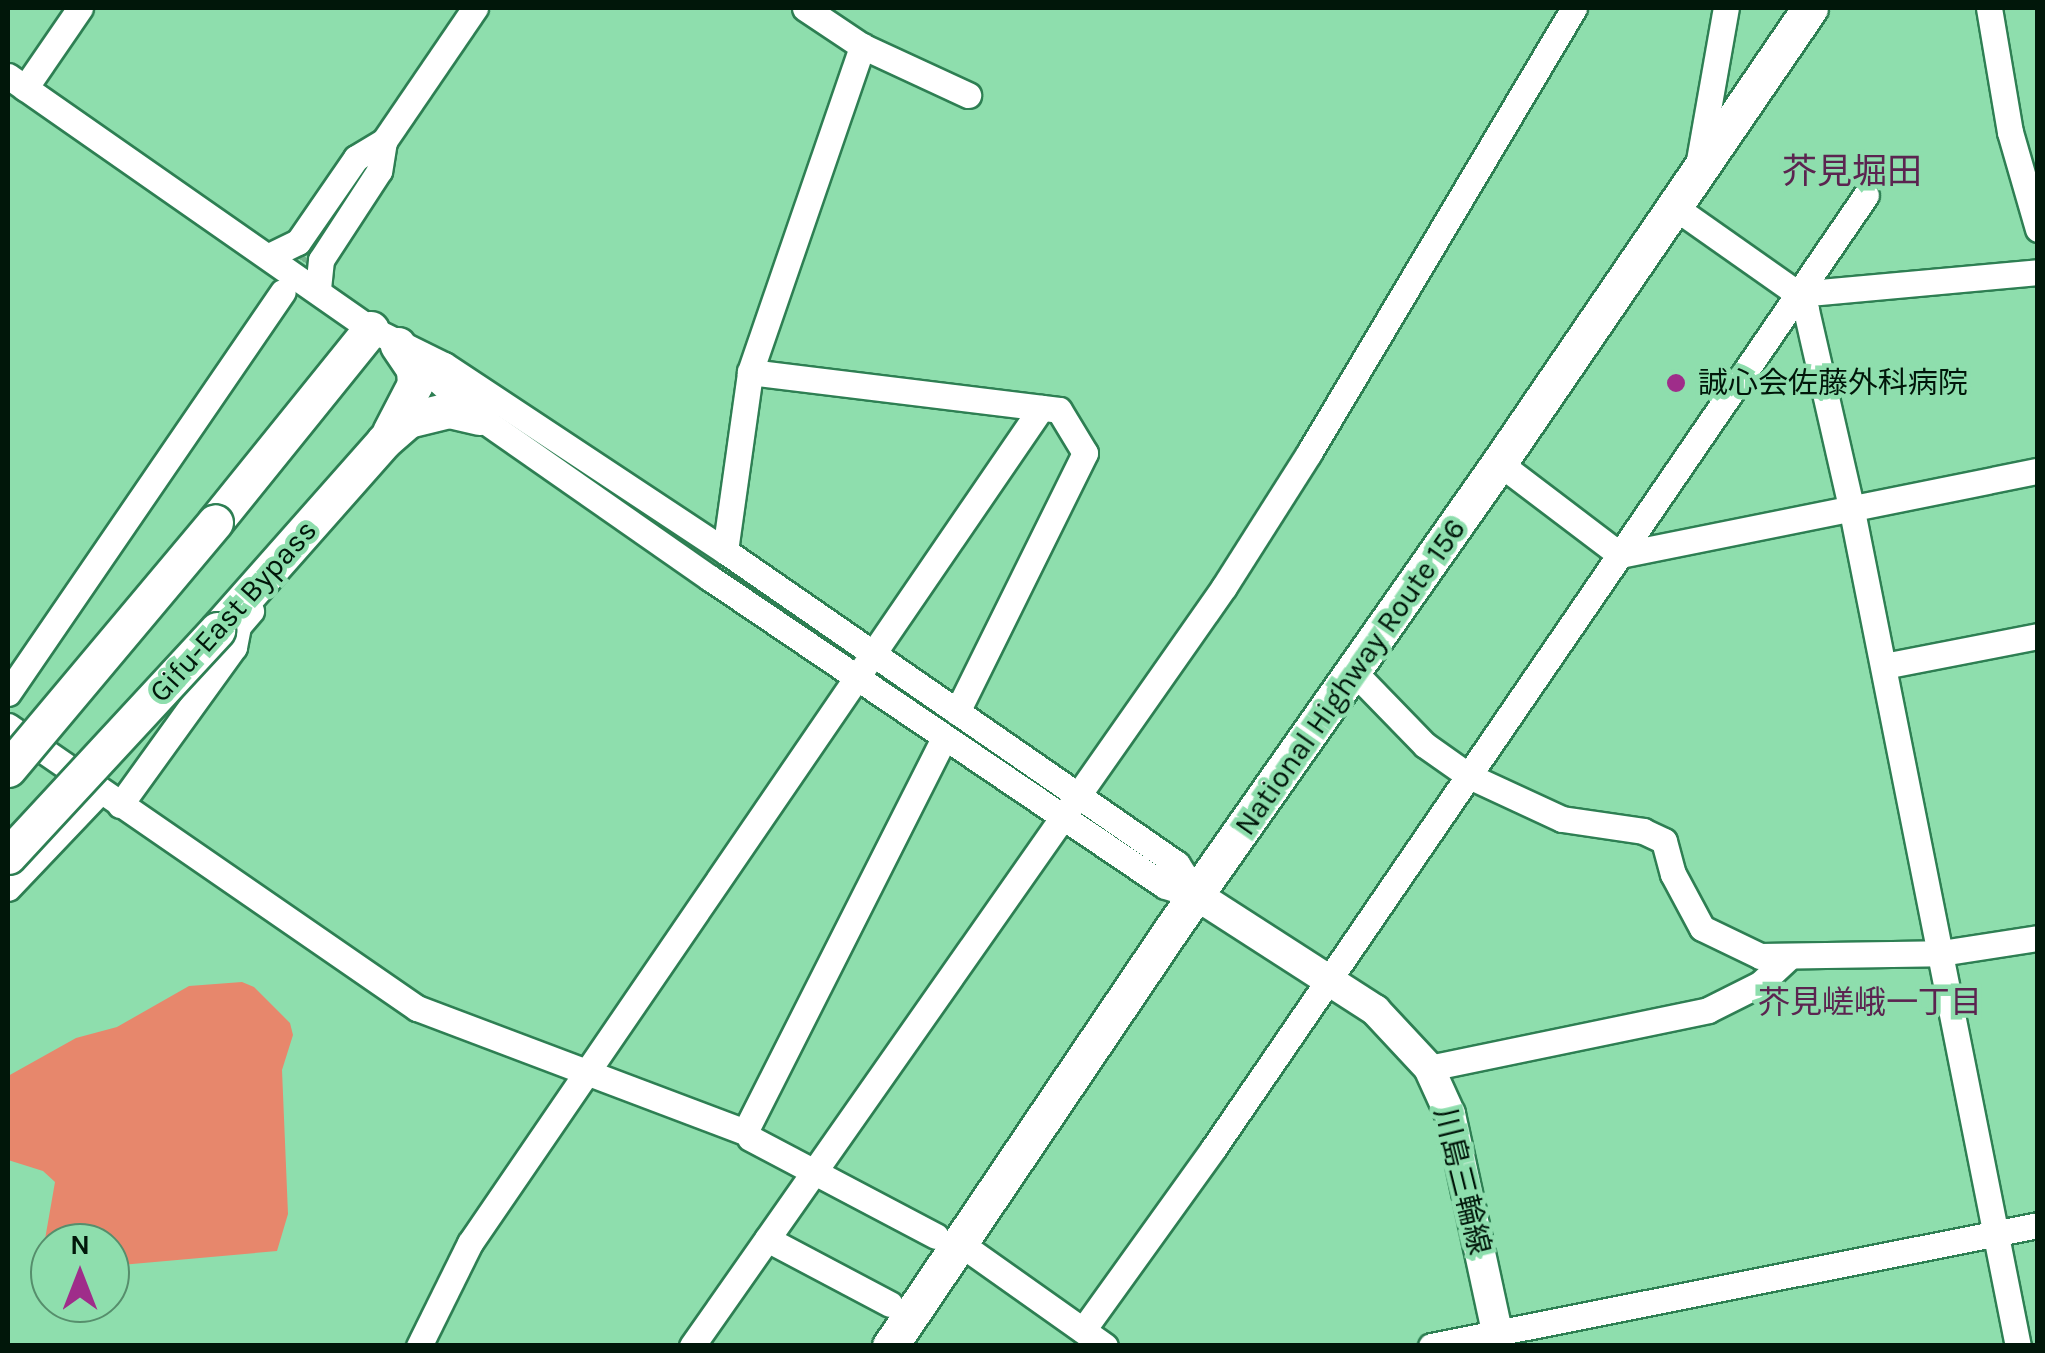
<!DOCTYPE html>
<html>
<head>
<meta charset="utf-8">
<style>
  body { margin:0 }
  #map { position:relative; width:2045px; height:1353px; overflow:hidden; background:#8edead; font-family:Karla,"Noto Sans JP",sans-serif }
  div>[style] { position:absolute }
  .green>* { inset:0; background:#e7876c }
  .minor-tunnel>* { height:25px; margin-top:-12.5px; transform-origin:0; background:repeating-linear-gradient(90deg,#72b68c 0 25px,transparent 0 37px) }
  .roads { filter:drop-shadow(2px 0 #2e7f53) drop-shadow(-2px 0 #2e7f53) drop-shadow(0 2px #2e7f53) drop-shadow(0 -2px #2e7f53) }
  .minor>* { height:25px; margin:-12.5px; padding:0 12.5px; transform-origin:12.5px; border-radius:12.5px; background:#fff }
  .major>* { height:30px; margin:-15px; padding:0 15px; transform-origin:15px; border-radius:15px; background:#fff }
  .highway>* { height:35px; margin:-17.5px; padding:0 17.5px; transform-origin:17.5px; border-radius:17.5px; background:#fff }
  .bridges { filter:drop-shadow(2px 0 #2e7f53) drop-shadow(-2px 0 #2e7f53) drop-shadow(0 2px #2e7f53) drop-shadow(0 -2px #2e7f53) }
  .highway-bridge>* { height:35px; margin:-17.5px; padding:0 17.5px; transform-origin:17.5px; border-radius:17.5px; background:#fff }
  .dots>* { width:28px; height:28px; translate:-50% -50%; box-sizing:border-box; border:5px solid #8edead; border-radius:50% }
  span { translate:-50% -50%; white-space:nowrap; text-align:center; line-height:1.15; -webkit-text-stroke:9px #8edead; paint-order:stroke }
  .poi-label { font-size:30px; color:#01170a }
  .left { translate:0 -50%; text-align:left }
  .street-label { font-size:30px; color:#01170a }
  .neighbourhood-label { font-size:32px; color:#5b2450 }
  .quarter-label { font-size:35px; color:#5b2450 }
  .frame { position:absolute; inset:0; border:10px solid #01170a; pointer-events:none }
  .north { position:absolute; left:30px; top:1223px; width:100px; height:100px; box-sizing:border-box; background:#8edead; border:2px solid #568e6c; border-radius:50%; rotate:0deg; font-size:28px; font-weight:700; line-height:40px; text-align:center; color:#01170a }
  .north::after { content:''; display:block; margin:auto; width:35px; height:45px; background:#9f2d8a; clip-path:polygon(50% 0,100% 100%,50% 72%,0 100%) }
</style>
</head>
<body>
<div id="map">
  <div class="green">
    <div style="clip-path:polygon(242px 982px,254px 987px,290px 1023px,293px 1035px,282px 1070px,288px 1214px,277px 1251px,121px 1265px,110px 1259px,110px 1243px,44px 1245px,55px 1182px,43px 1171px,8px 1160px,8px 1076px,76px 1038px,117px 1027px,189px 986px)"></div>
  </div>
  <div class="minor-tunnel">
    <div style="left:283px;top:292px;width:42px;rotate:-56.7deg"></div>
  </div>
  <div class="roads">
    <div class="minor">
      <div style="left:805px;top:8px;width:69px;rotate:33.7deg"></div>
      <div style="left:862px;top:46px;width:117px;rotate:24.8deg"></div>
      <div style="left:1989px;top:8px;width:126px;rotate:80.4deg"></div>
      <div style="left:2010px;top:132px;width:101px;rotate:73.9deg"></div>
      <div style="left:8px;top:76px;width:442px;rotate:34.9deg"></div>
      <div style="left:371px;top:329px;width:81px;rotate:26.3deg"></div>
      <div style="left:444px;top:365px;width:337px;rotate:33.5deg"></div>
      <div style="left:725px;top:551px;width:550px;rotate:34.7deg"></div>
      <div style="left:1177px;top:864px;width:38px;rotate:57deg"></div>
      <div style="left:25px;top:88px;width:97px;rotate:-55.5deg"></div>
      <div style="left:376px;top:153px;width:176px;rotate:-55.7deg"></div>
      <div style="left:1698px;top:166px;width:160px;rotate:-80deg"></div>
      <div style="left:1673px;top:206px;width:153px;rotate:35.1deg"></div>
      <div style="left:1798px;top:294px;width:241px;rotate:-5.2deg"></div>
      <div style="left:269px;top:256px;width:32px;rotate:-26deg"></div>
      <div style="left:298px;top:242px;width:102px;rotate:-55.4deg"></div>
      <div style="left:356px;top:158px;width:33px;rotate:-31deg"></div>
      <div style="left:384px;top:141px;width:30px;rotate:99deg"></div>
      <div style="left:379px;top:171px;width:106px;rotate:123.1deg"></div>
      <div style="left:321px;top:260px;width:30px;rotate:96deg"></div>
      <div style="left:1798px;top:294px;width:18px;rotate:63deg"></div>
      <div style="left:1806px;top:310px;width:201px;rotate:77.1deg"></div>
      <div style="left:1851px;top:506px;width:856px;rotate:78.76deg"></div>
      <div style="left:413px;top:358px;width:89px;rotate:41.8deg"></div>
      <div style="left:479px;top:417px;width:282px;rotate:34.9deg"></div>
      <div style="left:710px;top:578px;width:549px;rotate:34.09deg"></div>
      <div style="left:1165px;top:886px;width:34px;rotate:17deg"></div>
      <div style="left:750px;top:372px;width:311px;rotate:7deg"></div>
      <div style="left:1059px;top:410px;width:50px;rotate:58.8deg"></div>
      <div style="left:1085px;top:453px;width:289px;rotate:116.3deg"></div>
      <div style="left:1499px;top:463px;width:152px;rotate:37.2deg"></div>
      <div style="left:1620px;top:555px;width:426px;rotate:-11.4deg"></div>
      <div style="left:725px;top:551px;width:181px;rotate:-82deg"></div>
      <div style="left:750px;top:372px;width:345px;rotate:-71deg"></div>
      <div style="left:1884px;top:666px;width:157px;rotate:-11deg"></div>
      <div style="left:1353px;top:671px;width:103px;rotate:45.8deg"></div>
      <div style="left:1425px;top:745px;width:54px;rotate:35.2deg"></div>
      <div style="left:1469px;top:776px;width:102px;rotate:24.8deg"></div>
      <div style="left:1562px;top:819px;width:82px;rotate:8.4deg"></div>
      <div style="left:1643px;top:831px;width:23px;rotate:25deg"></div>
      <div style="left:1664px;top:841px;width:34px;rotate:75deg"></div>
      <div style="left:1673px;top:874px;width:61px;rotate:61.8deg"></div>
      <div style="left:1702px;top:928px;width:64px;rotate:25.8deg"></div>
      <div style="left:1760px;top:956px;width:181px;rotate:-0.9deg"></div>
      <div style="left:1941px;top:953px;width:98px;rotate:-8.8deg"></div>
      <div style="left:8px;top:693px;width:486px;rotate:-55.6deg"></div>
      <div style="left:8px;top:726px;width:497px;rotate:34.6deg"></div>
      <div style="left:417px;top:1008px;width:351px;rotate:20.7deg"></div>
      <div style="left:745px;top:1132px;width:441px;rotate:-63.2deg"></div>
      <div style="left:120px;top:805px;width:195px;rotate:-54.2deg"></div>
      <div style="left:234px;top:647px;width:21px;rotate:-79deg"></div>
      <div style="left:238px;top:626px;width:20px;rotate:-49deg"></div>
      <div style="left:8px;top:888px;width:134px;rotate:-46.5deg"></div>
      <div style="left:1429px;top:1068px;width:285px;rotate:-11.7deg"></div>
      <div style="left:1708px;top:1010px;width:58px;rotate:-26.6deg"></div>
      <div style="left:1760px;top:984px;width:37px;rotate:-43deg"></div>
      <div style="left:750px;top:1138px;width:210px;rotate:27.8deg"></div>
      <div style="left:767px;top:1239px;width:139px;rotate:27.9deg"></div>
      <div style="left:958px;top:1242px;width:180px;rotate:35.3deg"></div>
      <div style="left:1083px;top:1330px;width:223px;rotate:-54.3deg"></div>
      <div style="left:1213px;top:1149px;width:1156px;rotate:-55.61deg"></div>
      <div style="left:419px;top:1346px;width:115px;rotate:-63.7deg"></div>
      <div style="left:470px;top:1243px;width:1012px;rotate:-55.63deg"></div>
      <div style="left:692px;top:1346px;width:927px;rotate:-54.97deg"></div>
      <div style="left:1224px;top:587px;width:159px;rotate:-57.6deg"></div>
      <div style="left:1309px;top:453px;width:518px;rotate:-59.23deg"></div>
      <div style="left:1431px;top:1346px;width:619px;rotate:-11.27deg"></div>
    </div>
    <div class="major">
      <div style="left:1198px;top:896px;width:211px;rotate:32.8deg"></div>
      <div style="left:1375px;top:1010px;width:79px;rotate:47deg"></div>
      <div style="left:1429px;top:1068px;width:51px;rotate:65.5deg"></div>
      <div style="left:1450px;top:1114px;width:237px;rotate:77.8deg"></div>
    </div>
    <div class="highway">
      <div style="left:390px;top:432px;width:54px;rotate:-62.5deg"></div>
      <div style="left:415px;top:384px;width:15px;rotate:-94deg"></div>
      <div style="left:414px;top:369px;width:29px;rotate:-124deg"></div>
      <div style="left:215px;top:522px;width:248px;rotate:-51.1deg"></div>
      <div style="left:217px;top:630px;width:252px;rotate:-48.5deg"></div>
      <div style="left:384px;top:441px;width:32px;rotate:-41deg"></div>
      <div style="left:408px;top:420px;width:42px;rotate:-13.7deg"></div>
      <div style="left:449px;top:410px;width:31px;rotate:13deg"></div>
      <div style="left:890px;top:1346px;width:506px;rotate:-55.96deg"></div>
      <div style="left:1173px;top:927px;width:567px;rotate:-54.91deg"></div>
      <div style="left:1499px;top:463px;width:551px;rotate:-55.65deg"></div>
    </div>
  </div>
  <div class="bridges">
    <div class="highway-bridge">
      <div style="left:8px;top:769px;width:322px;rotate:-50deg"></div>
      <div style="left:8px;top:856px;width:308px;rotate:-47.2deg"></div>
    </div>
  </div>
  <div class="dots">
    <div style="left:1676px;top:383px;background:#9f2d8a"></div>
  </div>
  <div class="poi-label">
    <span class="left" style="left:1698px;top:383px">誠心会佐藤外科病院</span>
  </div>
  <div class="street-label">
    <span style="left:233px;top:611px;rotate:-48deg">Gifu-East Bypass</span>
    <span style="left:1350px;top:677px;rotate:-55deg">National Highway Route 156</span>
    <span style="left:1462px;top:1181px;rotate:76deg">川島三輪線</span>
  </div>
  <div class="neighbourhood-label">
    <span style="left:1870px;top:1003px">芥見嵯峨一丁目</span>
  </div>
  <div class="quarter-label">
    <span style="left:1852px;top:172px">芥見堀田</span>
  </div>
  <div class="frame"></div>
  <div class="north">N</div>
</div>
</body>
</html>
